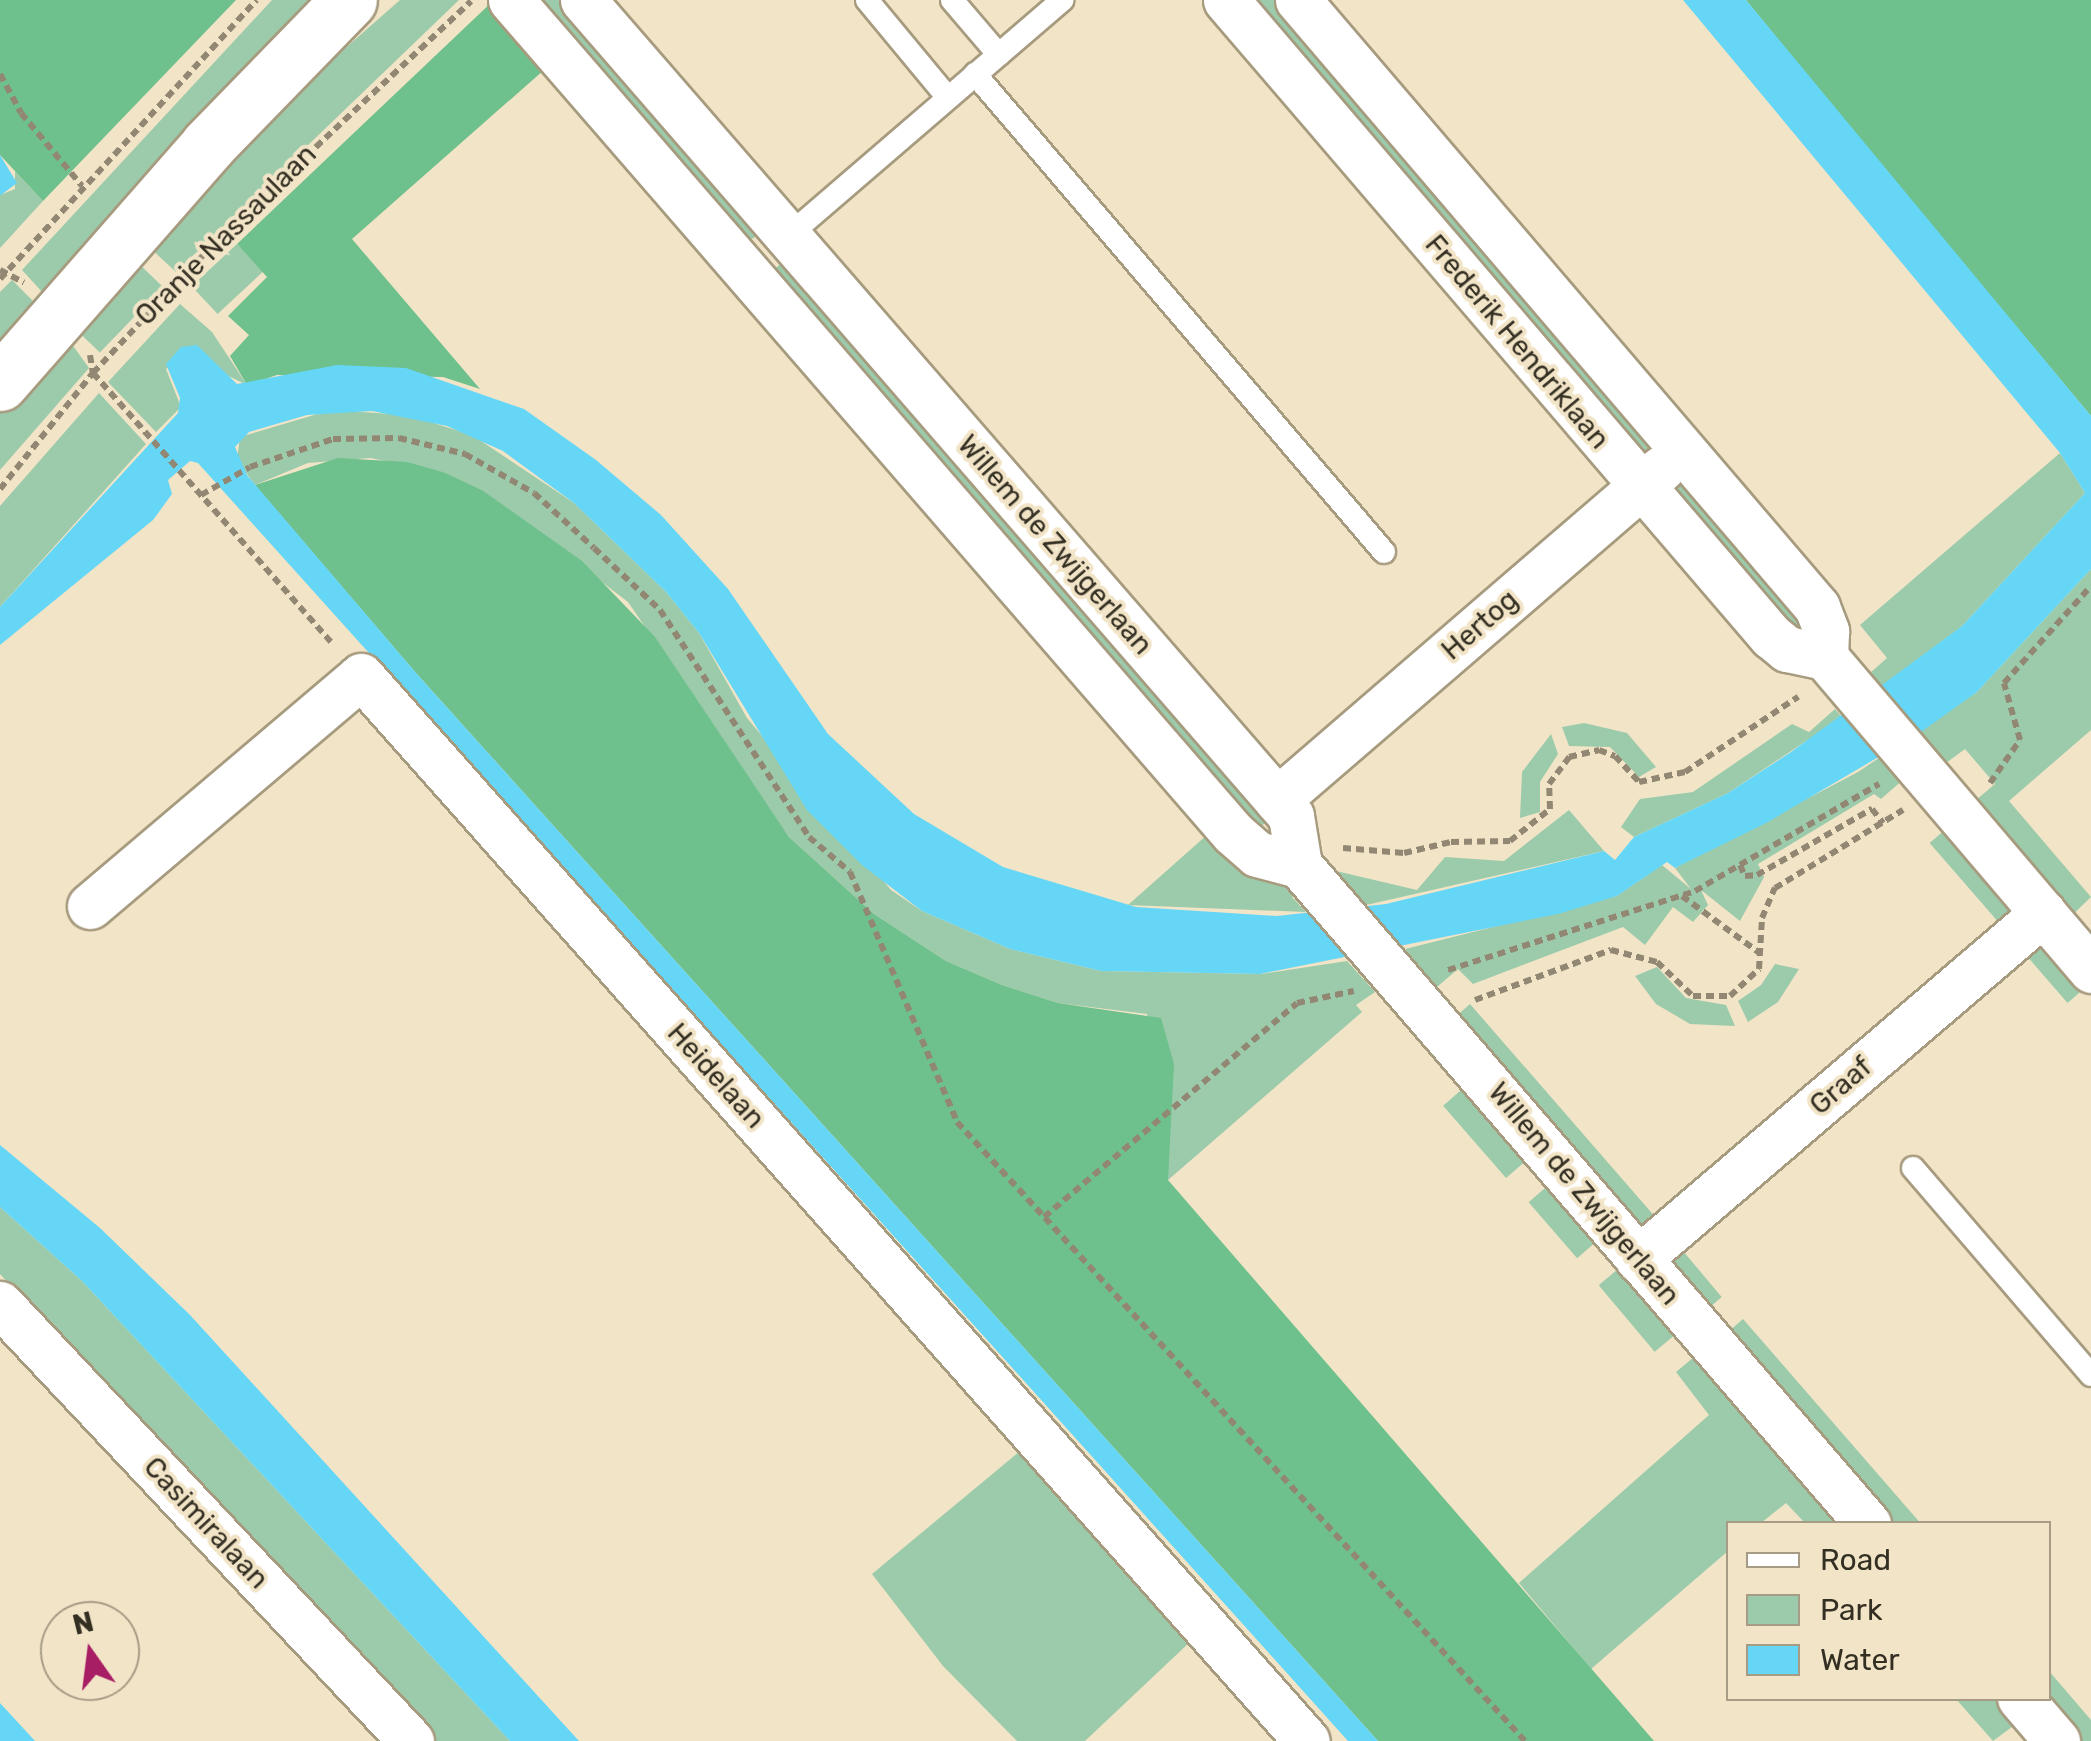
<!DOCTYPE html>
<html>
<head>
<meta charset="utf-8">
<style>
  body { margin:0 }
  #map { position:relative; width:2091px; height:1741px; overflow:hidden; background:#f2e4c7; font-family:Rubik,sans-serif }
  div>[style] { position:absolute }
  .green>* { inset:0; background:#9ccbab; transform-origin:0 0 }
  .forest>* { inset:0; background:#6ec08c }
  .water>* { inset:0; background:#66d6f6 }
  .path>* { height:6px; margin-top:-3px; transform-origin:0; background:repeating-linear-gradient(90deg,#918773 0 8px,transparent 0 13px) }
  .roads { filter:drop-shadow(2px 0 #a79b7f) drop-shadow(-2px 0 #a79b7f) drop-shadow(0 2px #a79b7f) drop-shadow(0 -2px #a79b7f) }
  .service>* { height:22px; margin:-11px; padding:0 11px; transform-origin:11px; border-radius:11px; background:#fff }
  .minor>* { height:45px; margin:-22.5px; padding:0 22.5px; transform-origin:22.5px; border-radius:22.5px; background:#fff }
  .tertiary>* { height:55px; margin:-27.5px; padding:0 27.5px; transform-origin:27.5px; border-radius:27.5px; background:#fff }
  span { translate:-50% -50%; white-space:nowrap; text-align:center; line-height:1.15; -webkit-text-stroke:8px #f2e4c7; paint-order:stroke }
  .street-label { font-size:28px; color:#342f23 }
  .legend { position:absolute; left:1726px; top:1521px; width:325px; height:180px; box-sizing:border-box; background:#f2e4c7; border:2px solid #a69c85; margin:0; padding:12px 18px; list-style:none; font-size:30px; color:#342f23 }
  .legend li { display:flex; align-items:center; gap:20px; height:50px }
  .legend b { width:50px; border:2px solid #a69c85 }
  .north { position:absolute; left:40px; top:1601px; width:100px; height:100px; box-sizing:border-box; background:#f2e4c7; border:2px solid #a69c85; border-radius:50%; rotate:346deg; font-size:28px; font-weight:700; line-height:40px; text-align:center; color:#342f23 }
  .north::after { content:''; display:block; margin:auto; width:35px; height:45px; background:#a81e64; clip-path:polygon(50% 0,100% 100%,50% 72%,0 100%) }
</style>
</head>
<body>
<div id="map">
  <div class="green">
    <div style="clip-path:polygon(272px 0,323px 0,43px 293px,22px 270px)"></div>
    <div style="clip-path:polygon(400px 0,459px 0,176px 272px,148px 246px,292px 95px)"></div>
    <div style="clip-path:polygon(525px 0,570px 0,757px 234px,754px 238px,745px 241px)"></div>
    <div style="clip-path:polygon(1241px 0,1285px 0,1652px 444px,1646px 452px,1637px 455px)"></div>
    <div style="clip-path:polygon(15px 171px,43px 201px,0 248px,0 195px,15px 189px)"></div>
    <div style="left:237px;top:244px;width:38px;height:62px;rotate:47deg"></div>
    <div style="left:135px;top:260px;width:39px;height:91px;rotate:44deg"></div>
    <div style="clip-path:polygon(783px 262px,1269px 816px,1266px 823px,1257px 828px,773px 270px)"></div>
    <div style="clip-path:polygon(12px 280px,35px 303px,0 343px,0 292px)"></div>
    <div style="clip-path:polygon(180px 304px,212px 332px,247px 385px,218px 371px,197px 345px,166px 369px,181px 407px,156px 432px,108px 382px)"></div>
    <div style="clip-path:polygon(66px 336px,89px 368px,0 470px,0 412px)"></div>
    <div style="clip-path:polygon(99px 393px,146px 444px,0 607px,0 506px)"></div>
    <div style="clip-path:polygon(331px 410px,407px 415px,472px 435px,574px 503px,666px 592px,699px 633px,747px 718px,891px 890px,922px 911px,1010px 949px,1101px 971px,1261px 974px,1347px 961px,1375px 992px,1356px 1005px,1362px 1012px,1168px 1180px,1147px 1014px,1058px 1003px,1002px 985px,946px 961px,874px 914px,789px 837px,628px 602px,482px 490px,446px 473px,370px 458px,308px 463px,255px 485px,237px 460px,240px 437px)"></div>
    <div style="clip-path:polygon(2060px 453px,2085px 493px,1962px 626px,1881px 687px,1870px 673px,1887px 658px,1860px 625px)"></div>
    <div style="clip-path:polygon(1678px 478px,1809px 616px,1798px 641px,1668px 487px)"></div>
    <div style="clip-path:polygon(2091px 569px,2091px 730px,2009px 801px,2091px 897px,2067px 920px,1969px 806px,1995px 784px,1965px 749px,1946px 763px,1936px 751px,1881px 799px,1874px 794px,1758px 864px,1764px 877px,1740px 921px,1701px 890px,1708px 905px,1693px 922px,1673px 907px,1645px 945px,1623px 927px,1473px 984px,1458px 969px,1437px 987px,1405px 949px,1617px 896px,1662px 865px,1691px 889px,1675px 868px,1858px 772px,1977px 692px)"></div>
    <div style="clip-path:polygon(1835px 709px,1842px 717px,1728px 793px,1634px 837px,1621px 827px,1640px 799px,1693px 792px,1792px 724px,1809px 732px)"></div>
    <div style="clip-path:polygon(1584px 723px,1627px 733px,1656px 767px,1639px 777px,1610px 747px,1569px 746px,1562px 727px)"></div>
    <div style="clip-path:polygon(1551px 734px,1558px 754px,1540px 782px,1540px 812px,1520px 818px,1522px 772px)"></div>
    <div style="clip-path:polygon(1569px 810px,1604px 851px,1366px 905px,1336px 871px,1417px 890px,1445px 857px,1504px 861px)"></div>
    <div style="left:1947px;top:828px;width:109px;height:23px;rotate:49deg"></div>
    <div style="clip-path:polygon(1208px 834px,1299px 890px,1292px 897px,1306px 912px,1128px 905px)"></div>
    <div style="left:2039px;top:935px;width:70px;height:23px;rotate:49deg"></div>
    <div style="clip-path:polygon(1775px 964px,1799px 969px,1778px 1002px,1748px 1022px,1738px 1001px,1761px 985px)"></div>
    <div style="clip-path:polygon(1657px 967px,1686px 998px,1726px 1005px,1735px 1026px,1690px 1024px,1656px 1004px,1635px 976px)"></div>
    <div style="left:1470px;top:1004px;width:285px;height:23px;rotate:49deg"></div>
    <div style="left:1468px;top:1084px;width:96px;height:33px;rotate:49deg"></div>
    <div style="left:1552px;top:1182px;width:74px;height:31px;rotate:49deg"></div>
    <div style="clip-path:polygon(0 1207px,82px 1281px,510px 1741px,432px 1741px,0 1274px)"></div>
    <div style="left:1678px;top:1245px;width:68px;height:23px;rotate:50deg"></div>
    <div style="left:1624px;top:1264px;width:87px;height:33px;rotate:50deg"></div>
    <div style="left:1743px;top:1319px;width:270px;height:23px;rotate:49deg"></div>
    <div style="clip-path:polygon(1700px 1352px,1840px 1523px,1805px 1523px,1786px 1503px,1761px 1523px,1728px 1524px,1728px 1551px,1591px 1669px,1519px 1583px,1709px 1415px,1676px 1372px)"></div>
    <div style="clip-path:polygon(1020px 1451px,1191px 1641px,1085px 1741px,1017px 1741px,943px 1666px,872px 1574px)"></div>
    <div style="clip-path:polygon(2049px 1671px,2091px 1720px,2091px 1741px,2077px 1741px,2048px 1698px)"></div>
    <div style="clip-path:polygon(1956px 1699px,2000px 1699px,2020px 1721px,1993px 1741px)"></div>
  </div>
  <div class="forest">
    <div style="clip-path:polygon(0 0,236px 0,43px 201px,0 155px)"></div>
    <div style="clip-path:polygon(494px 0,553px 62px,352px 239px,480px 389px,443px 377px,277px 375px,247px 385px,230px 356px,249px 335px,228px 316px,267px 277px,237px 244px)"></div>
    <div style="clip-path:polygon(1746px 0,2091px 0,2091px 416px,1875px 158px)"></div>
    <div style="clip-path:polygon(338px 458px,407px 462px,446px 473px,482px 490px,582px 561px,655px 637px,789px 837px,874px 914px,946px 961px,1002px 985px,1058px 1003px,1161px 1018px,1174px 1064px,1168px 1180px,1654px 1741px,1378px 1741px,416px 673px,255px 485px)"></div>
  </div>
  <div class="water">
    <div style="clip-path:polygon(1683px 0,1746px 0,2091px 416px,2091px 569px,1977px 692px,1921px 732px,1768px 822px,1675px 868px,1667px 862px,1617px 896px,1558px 914px,1260px 974px,1101px 971px,1010px 949px,922px 911px,862px 865px,807px 810px,699px 633px,666px 592px,574px 503px,503px 451px,447px 426px,372px 411px,307px 415px,249px 432px,235px 447px,247px 475px,416px 673px,1378px 1741px,1348px 1741px,198px 463px,190px 461px,168px 480px,172px 494px,153px 520px,0 645px,0 607px,178px 413px,180px 398px,166px 364px,181px 347px,197px 345px,237px 384px,337px 365px,406px 368px,524px 409px,596px 460px,661px 515px,728px 589px,828px 734px,914px 814px,1003px 867px,1136px 907px,1277px 916px,1386px 904px,1604px 851px,1615px 860px,1634px 837px,1728px 793px,1791px 752px,1962px 626px,2085px 493px,2060px 453px)"></div>
    <div style="clip-path:polygon(0 155px,17px 183px,1px 195px,0 195px)"></div>
    <div style="clip-path:polygon(0 1145px,100px 1228px,190px 1315px,579px 1741px,510px 1741px,82px 1281px,0 1207px)"></div>
    <div style="clip-path:polygon(0 1703px,35px 1741px,0 1741px)"></div>
  </div>
  <div class="path">
    <div style="left:0;top:74px;width:44px;rotate:61.7deg"></div>
    <div style="left:21px;top:113px;width:95px;rotate:50.1deg"></div>
    <div style="left:0;top:270px;width:27px;rotate:28deg"></div>
    <div style="left:0;top:279px;width:379px;rotate:-47.4deg"></div>
    <div style="left:90px;top:355px;width:18px;rotate:81deg"></div>
    <div style="left:93px;top:373px;width:363px;rotate:48.5deg"></div>
    <div style="left:0;top:489px;width:149px;rotate:-51.3deg"></div>
    <div style="left:93px;top:373px;width:187px;rotate:-46.9deg"></div>
    <div style="left:221px;top:236px;width:343px;rotate:-43.2deg"></div>
    <div style="left:201px;top:495px;width:56px;rotate:-29.7deg"></div>
    <div style="left:250px;top:467px;width:88px;rotate:-18.6deg"></div>
    <div style="left:333px;top:439px;width:66px;rotate:-0.9deg"></div>
    <div style="left:399px;top:438px;width:68px;rotate:13.6deg"></div>
    <div style="left:465px;top:454px;width:79px;rotate:29.5deg"></div>
    <div style="left:534px;top:493px;width:81px;rotate:42.5deg"></div>
    <div style="left:594px;top:548px;width:91px;rotate:43.2deg"></div>
    <div style="left:660px;top:610px;width:272px;rotate:56.7deg"></div>
    <div style="left:809px;top:837px;width:54px;rotate:40.5deg"></div>
    <div style="left:850px;top:872px;width:272px;rotate:66.8deg"></div>
    <div style="left:957px;top:1122px;width:840px;rotate:47.46deg"></div>
    <div style="left:1990px;top:783px;width:52px;rotate:-55.1deg"></div>
    <div style="left:2020px;top:740px;width:59px;rotate:-105.7deg"></div>
    <div style="left:2004px;top:683px;width:130px;rotate:-48.1deg"></div>
    <div style="left:1343px;top:848px;width:61px;rotate:4.7deg"></div>
    <div style="left:1404px;top:853px;width:48px;rotate:-13.2deg"></div>
    <div style="left:1451px;top:842px;width:59px;rotate:-1deg"></div>
    <div style="left:1510px;top:841px;width:51px;rotate:-38.7deg"></div>
    <div style="left:1550px;top:809px;width:25px;rotate:-92deg"></div>
    <div style="left:1549px;top:784px;width:34px;rotate:-53deg"></div>
    <div style="left:1569px;top:757px;width:31px;rotate:-13deg"></div>
    <div style="left:1599px;top:750px;width:17px;rotate:21deg"></div>
    <div style="left:1615px;top:756px;width:35px;rotate:47deg"></div>
    <div style="left:1639px;top:782px;width:47px;rotate:-12.3deg"></div>
    <div style="left:1685px;top:772px;width:136px;rotate:-33.6deg"></div>
    <div style="left:1740px;top:865px;width:12px;rotate:66deg"></div>
    <div style="left:1745px;top:876px;width:12px;rotate:-5deg"></div>
    <div style="left:1757px;top:875px;width:133px;rotate:-29.9deg"></div>
    <div style="left:1872px;top:809px;width:18px;rotate:52deg"></div>
    <div style="left:1682px;top:896px;width:98px;rotate:36.3deg"></div>
    <div style="left:1448px;top:970px;width:259px;rotate:-17.7deg"></div>
    <div style="left:1695px;top:891px;width:213px;rotate:-30.2deg"></div>
    <div style="left:1475px;top:1000px;width:145px;rotate:-20.2deg"></div>
    <div style="left:1611px;top:950px;width:48px;rotate:14.6deg"></div>
    <div style="left:1657px;top:962px;width:50px;rotate:43.4deg"></div>
    <div style="left:1693px;top:996px;width:37px"></div>
    <div style="left:1730px;top:996px;width:40px;rotate:-43deg"></div>
    <div style="left:1759px;top:969px;width:51px;rotate:-86.6deg"></div>
    <div style="left:1762px;top:918px;width:33px;rotate:-67deg"></div>
    <div style="left:1775px;top:888px;width:150px;rotate:-31.4deg"></div>
    <div style="left:1044px;top:1217px;width:331px;rotate:-40.2deg"></div>
    <div style="left:1297px;top:1003px;width:58px;rotate:-11.9deg"></div>
  </div>
  <div class="roads">
    <div class="service">
      <div style="left:867px;top:0;width:127px;rotate:50.4deg"></div>
      <div style="left:952px;top:0;width:72px;rotate:49.5deg"></div>
      <div style="left:975px;top:74px;width:629px;rotate:49.45deg"></div>
      <div style="left:788px;top:236px;width:362px;rotate:-40.7deg"></div>
      <div style="left:1913px;top:1168px;width:273px;rotate:49.3deg"></div>
    </div>
    <div class="minor">
      <div style="left:511px;top:0;width:1102px;rotate:49.08deg"></div>
      <div style="left:1233px;top:833px;width:32px;rotate:41deg"></div>
      <div style="left:1257px;top:854px;width:43px;rotate:14.7deg"></div>
      <div style="left:1299px;top:865px;width:871px;rotate:49.19deg"></div>
      <div style="left:583px;top:0;width:1080px;rotate:49.05deg"></div>
      <div style="left:1291px;top:816px;width:50px;rotate:80.7deg"></div>
      <div style="left:1226px;top:0;width:838px;rotate:49.41deg"></div>
      <div style="left:1771px;top:636px;width:21px;rotate:39deg"></div>
      <div style="left:1787px;top:649px;width:39px;rotate:12deg"></div>
      <div style="left:1298px;top:0;width:799px;rotate:49.47deg"></div>
      <div style="left:1817px;top:607px;width:26px;rotate:69deg"></div>
      <div style="left:1826px;top:631px;width:26px;rotate:92deg"></div>
      <div style="left:1825px;top:657px;width:411px;rotate:49.6deg"></div>
      <div style="left:1277px;top:800px;width:508px;rotate:-40.77deg"></div>
      <div style="left:90px;top:906px;width:355px;rotate:-40.3deg"></div>
      <div style="left:361px;top:676px;width:1424px;rotate:48.39deg"></div>
      <div style="left:1638px;top:1259px;width:533px;rotate:-40.51deg"></div>
      <div style="left:0;top:1304px;width:600px;rotate:46.76deg"></div>
      <div style="left:2020px;top:1698px;width:57px;rotate:49.3deg"></div>
    </div>
    <div class="tertiary">
      <div style="left:0;top:383px;width:316px;rotate:-48.8deg"></div>
      <div style="left:208px;top:145px;width:202px;rotate:-45.8deg"></div>
    </div>
  </div>
  <div class="street-label">
    <span style="left:226px;top:235px;rotate:-45deg">Oranje Nassaulaan</span>
    <span style="left:1517px;top:342px;rotate:50deg">Frederik Hendriklaan</span>
    <span style="left:1055px;top:545px;rotate:49deg">Willem de Zwijgerlaan</span>
    <span style="left:1480px;top:625px;rotate:-41deg">Hertog</span>
    <span style="left:716px;top:1076px;rotate:48deg">Heidelaan</span>
    <span style="left:1841px;top:1086px;rotate:-41deg">Graaf</span>
    <span style="left:1584px;top:1194px;rotate:50deg">Willem de Zwijgerlaan</span>
    <span style="left:206px;top:1523px;rotate:47deg">Casimiralaan</span>
  </div>
  <ul class="legend">
  <li><b style="height:12px;background:#fff"></b>Road</li>
  <li><b style="height:28px;background:#9ccbab"></b>Park</li>
  <li><b style="height:28px;background:#66d6f6"></b>Water</li>
  </ul>
  <div class="north">N</div>
</div>
</body>
</html>
